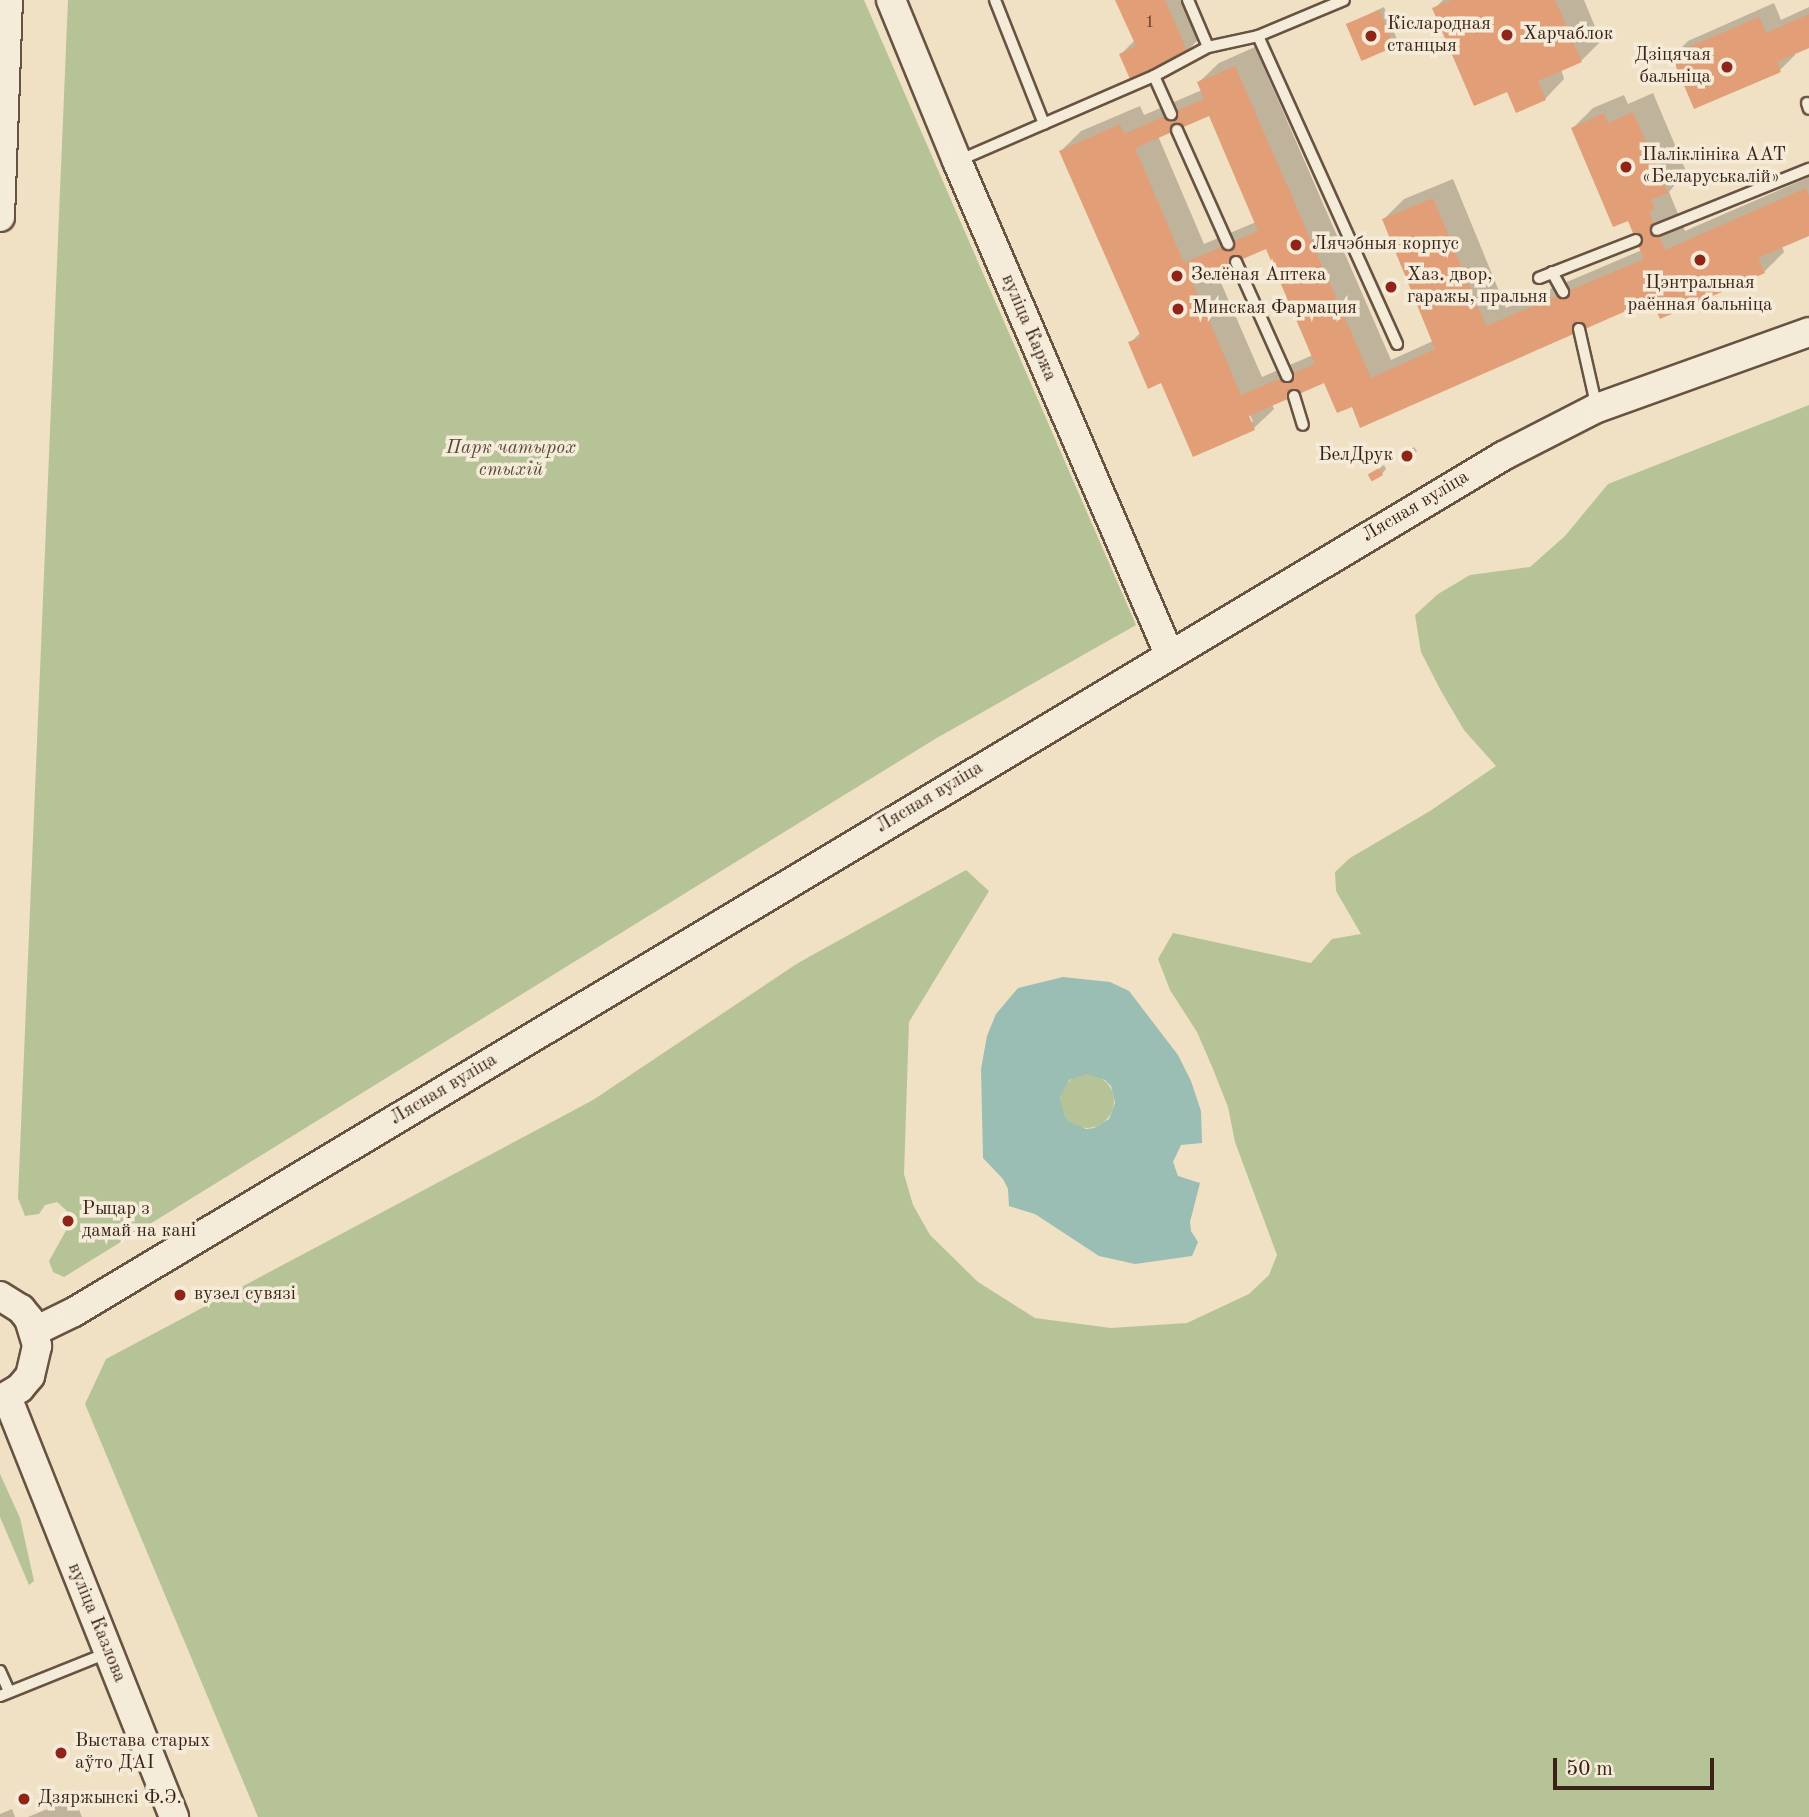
<!DOCTYPE html>
<html>
<head>
<meta charset="utf-8">
<style>
  body { margin:0 }
  #map { position:relative; width:1809px; height:1817px; overflow:hidden; background:#f0e0c4; font-family:"Old Standard TT",serif }
  div>[style] { position:absolute }
  .green>* { inset:0; background:#b6c397 }
  .round { border-radius:50% }
  .water>* { inset:0; background:#9abdb4 }
  .shadow>* { inset:0; background:#0003 }
  .building>* { inset:0; background:#e29e76; transform-origin:0 0 }
  .roads { filter:drop-shadow(2px 0 #685242) drop-shadow(-2px 0 #685242) drop-shadow(0 2px #685242) drop-shadow(0 -2px #685242) }
  .lane>* { height:10px; margin:-5px; padding:0 5px; transform-origin:5px; border-radius:5px; background:#f5ebd9 }
  .secondary>* { height:28px; margin:-14px; padding:0 14px; transform-origin:14px; border-radius:14px; background:#f5ebd9 }
  .dots>* { width:19px; height:19px; translate:-50% -50%; box-sizing:border-box; border:4px solid #f5ebd9; border-radius:50% }
  span { translate:-50% -50%; white-space:nowrap; text-align:center; line-height:1.15; -webkit-text-stroke:7px #f5ebd9; paint-order:stroke }
  .number-label { font-size:16px; color:#64412f }
  .number-label span { -webkit-text-stroke-width:0 }
  .poi-label { font-size:19px; color:#3a2217 }
  .left { translate:0 -50%; text-align:left }
  .right { translate:-100% -50%; text-align:right }
  .street-label { font-size:19px; color:#3a2217 }
  .park-label { font-size:19px; color:#594a37; font-style:italic }
  .scale { position:absolute; left:1553px; top:1758px; width:161px; height:32px; box-sizing:border-box; border:4px solid #3a2217; border-top:0; padding-left:9px; font-size:21px; line-height:24px; white-space:nowrap; color:#3a2217; -webkit-text-stroke:5px #f5ebd9; paint-order:stroke }
</style>
</head>
<body>
<div id="map">
  <div class="green">
    <div style="clip-path:polygon(68px 0,864px 0,1136px 625px,935px 739px,64px 1277px,53px 1272px,49px 1261px,68px 1227px,67px 1211px,57px 1202px,45px 1205px,39px 1214px,25px 1216px,18px 1198px)"></div>
    <div style="clip-path:polygon(1809px 405px,1809px 1817px,258px 1817px,85px 1404px,106px 1359px,593px 1100px,798px 963px,966px 870px,989px 891px,909px 1022px,904px 1174px,913px 1205px,930px 1235px,978px 1282px,1035px 1318px,1111px 1328px,1187px 1323px,1249px 1294px,1269px 1275px,1277px 1255px,1235px 1142px,1228px 1107px,1213px 1069px,1197px 1032px,1170px 990px,1158px 959px,1173px 933px,1311px 963px,1332px 939px,1361px 934px,1336px 891px,1335px 872px,1350px 858px,1430px 811px,1496px 766px,1464px 730px,1441px 691px,1421px 652px,1415px 615px,1438px 594px,1470px 575px,1530px 567px,1565px 536px,1608px 484px)"></div>
    <div class="round" style="left:1060px;top:1074px;width:54px;height:54px"></div>
    <div style="clip-path:polygon(0 1474px,20px 1518px,34px 1581px,29px 1585px,0 1517px)"></div>
  </div>
  <div class="water">
    <div style="clip-path:polygon(evenodd,1063px 977px,1110px 982px,1129px 991px,1178px 1055px,1191px 1081px,1201px 1111px,1202px 1143px,1181px 1145px,1173px 1162px,1178px 1176px,1200px 1183px,1190px 1222px,1191px 1231px,1198px 1242px,1192px 1256px,1135px 1264px,1099px 1256px,1035px 1214px,1009px 1206px,1008px 1189px,1003px 1179px,983px 1158px,981px 1069px,987px 1036px,996px 1014px,1018px 988px,1063px 977px,1087px 1074px,1105px 1080px,1111px 1086px,1115px 1103px,1109px 1119px,1094px 1128px,1086px 1129px,1070px 1122px,1064px 1115px,1060px 1097px,1069px 1080px,1087px 1074px)"></div>
  </div>
  <div class="shadow">
    <div style="clip-path:polygon(1117px 0,1193px 0,1207px 31px,1187px 51px,1121px 54px,1135px 40px)"></div>
    <div style="clip-path:polygon(1443px 0,1584px 0,1601px 41px,1581px 61px,1561px 69px,1564px 79px,1545px 99px,1508px 90px,1434px 9px)"></div>
    <div style="clip-path:polygon(1774px 3px,1781px 20px,1809px 7px,1809px 46px,1794px 53px,1795px 55px,1780px 70px,1673px 56px,1688px 41px)"></div>
    <div style="clip-path:polygon(1384px 7px,1398px 42px,1394px 46px,1348px 24px)"></div>
    <div style="clip-path:polygon(evenodd,1255px 47px,1391px 360px,1433px 341px,1384px 219px,1404px 199px,1453px 179px,1506px 308px,1642px 250px,1628px 218px,1573px 128px,1593px 108px,1624px 95px,1628px 104px,1653px 93px,1686px 171px,1669px 192px,1685px 231px,1809px 177px,1809px 234px,1782px 246px,1784px 252px,1764px 272px,1652px 298px,1353px 405px,1325px 381px,1272px 404px,1274px 409px,1254px 428px,1162px 381px,1130px 343px,1141px 332px,1061px 151px,1081px 131px,1140px 106px,1144px 115px,1202px 90px,1199px 82px,1219px 63px,1255px 47px,1209px 114px,1256px 222px,1204px 244px,1158px 136px,1209px 114px,1255px 47px,1267px 246px,1313px 355px,1262px 377px,1215px 269px,1267px 246px,1255px 47px,1247px 407px,1253px 422px,1250px 422px,1247px 407px)"></div>
    <div style="clip-path:polygon(1414px 447px,1417px 451px,1413px 455px,1402px 456px)"></div>
    <div style="clip-path:polygon(1384px 465px,1386px 469px,1382px 474px,1370px 475px)"></div>
    <div style="clip-path:polygon(74px 1798px,82px 1817px,28px 1817px)"></div>
    <div style="clip-path:polygon(12px 1809px,15px 1817px,0 1817px,0 1814px)"></div>
  </div>
  <div class="building">
    <div style="clip-path:polygon(1115px 0,1165px 0,1188px 53px,1130px 79px,1119px 54px,1136px 46px)"></div>
    <div style="clip-path:polygon(1452px 0,1555px 0,1582px 62px,1538px 81px,1546px 100px,1516px 113px,1507px 92px,1474px 106px,1432px 8px)"></div>
    <div style="left:1379px;top:10px;width:40px;height:36px;rotate:67deg"></div>
    <div style="clip-path:polygon(1809px 14px,1809px 48px,1777px 62px,1781px 72px,1694px 109px,1671px 55px,1759px 17px,1766px 33px)"></div>
    <div style="clip-path:polygon(evenodd,1235px 66px,1371px 378px,1435px 349px,1382px 219px,1433px 198px,1486px 326px,1644px 259px,1628px 221px,1613px 227px,1571px 128px,1604px 113px,1608px 123px,1633px 112px,1668px 193px,1651px 200px,1655px 209px,1649px 212px,1665px 250px,1806px 188px,1809px 196px,1809px 236px,1758px 258px,1765px 273px,1660px 319px,1651px 300px,1360px 428px,1352px 407px,1337px 413px,1324px 383px,1249px 416px,1255px 430px,1193px 457px,1161px 383px,1148px 389px,1128px 342px,1141px 337px,1059px 151px,1120px 124px,1124px 134px,1204px 99px,1197px 82px,1235px 66px,1209px 116px,1258px 231px,1184px 263px,1135px 148px,1209px 116px,1235px 66px,1266px 249px,1315px 364px,1241px 395px,1192px 281px,1266px 249px)"></div>
    <div style="left:1410px;top:450px;width:8px;height:12px;rotate:60deg"></div>
    <div style="left:1379px;top:468px;width:8px;height:13px;rotate:60deg"></div>
  </div>
  <div class="roads">
    <div class="lane">
      <div style="left:995px;top:0;width:133px;rotate:68.4deg"></div>
      <div style="left:1188px;top:0;width:51px;rotate:66.9deg"></div>
      <div style="left:1258px;top:36px;width:93px;rotate:-22.7deg"></div>
      <div style="left:1154px;top:76px;width:61px;rotate:-28.2deg"></div>
      <div style="left:1208px;top:47px;width:51px;rotate:-12.4deg"></div>
      <div style="left:1258px;top:36px;width:338px;rotate:65.7deg"></div>
      <div style="left:1807px;top:103px;width:6px;rotate:72deg"></div>
      <div style="left:1177px;top:130px;width:125px;rotate:65.9deg"></div>
      <div style="left:960px;top:160px;width:211px;rotate:-23.4deg"></div>
      <div style="left:1154px;top:76px;width:42px;rotate:65.9deg"></div>
      <div style="left:1657px;top:230px;width:164px;rotate:-21.9deg"></div>
      <div style="left:1236px;top:262px;width:125px;rotate:65.9deg"></div>
      <div style="left:1552px;top:272px;width:23px;rotate:61deg"></div>
      <div style="left:1539px;top:278px;width:104px;rotate:-21.4deg"></div>
      <div style="left:1579px;top:329px;width:77px;rotate:77.2deg"></div>
      <div style="left:1294px;top:396px;width:30px;rotate:73deg"></div>
      <div style="left:0;top:1671px;width:22px;rotate:66deg"></div>
      <div style="left:0;top:1696px;width:115px;rotate:-21.9deg"></div>
    </div>
    <div class="secondary">
      <div style="left:891px;top:0;width:174px;rotate:67.7deg"></div>
      <div style="left:957px;top:161px;width:537px;rotate:66.73deg"></div>
      <div style="left:0;top:217px;width:217px;rotate:-87.9deg"></div>
      <div style="left:0;top:1296px;width:25px;rotate:32deg"></div>
      <div style="left:21px;top:1309px;width:13px;rotate:51deg"></div>
      <div style="left:29px;top:1319px;width:28px;rotate:73deg"></div>
      <div style="left:37px;top:1346px;width:31px;rotate:103deg"></div>
      <div style="left:30px;top:1376px;width:16px;rotate:130deg"></div>
      <div style="left:20px;top:1388px;width:23px;rotate:149deg"></div>
      <div style="left:35px;top:1331px;width:43px;rotate:-26deg"></div>
      <div style="left:74px;top:1312px;width:1666px;rotate:-30.92deg"></div>
      <div style="left:1503px;top:456px;width:106px;rotate:-27.1deg"></div>
      <div style="left:1597px;top:408px;width:225px;rotate:-19.7deg"></div>
      <div style="left:7px;top:1397px;width:452px;rotate:68.3deg"></div>
    </div>
  </div>
  <div class="dots">
    <div style="left:1507px;top:35px;background:#8f2418"></div>
    <div style="left:1371px;top:36px;background:#8f2418"></div>
    <div style="left:1727px;top:67px;background:#8f2418"></div>
    <div style="left:1626px;top:167px;background:#8f2418"></div>
    <div style="left:1296px;top:245px;background:#8f2418"></div>
    <div style="left:1700px;top:260px;background:#8f2418"></div>
    <div style="left:1177px;top:276px;background:#8f2418"></div>
    <div style="left:1391px;top:287px;background:#8f2418"></div>
    <div style="left:1178px;top:309px;background:#8f2418"></div>
    <div style="left:1407px;top:456px;background:#8f2418"></div>
    <div style="left:68px;top:1221px;background:#8f2418"></div>
    <div style="left:180px;top:1295px;background:#8f2418"></div>
    <div style="left:61px;top:1753px;background:#8f2418"></div>
    <div style="left:24px;top:1799px;background:#8f2418"></div>
  </div>
  <div class="number-label">
    <span style="left:1150px;top:23px">1</span>
  </div>
  <div class="poi-label">
    <span class="left" style="left:1387px;top:36px">Кіслародная<br>станцыя</span>
    <span class="left" style="left:1523px;top:35px">Харчаблок</span>
    <span class="right" style="left:1711px;top:67px">Дзіцячая<br>бальніца</span>
    <span class="left" style="left:1642px;top:167px">Паліклініка ААТ<br>«Беларуськалій»</span>
    <span class="left" style="left:1312px;top:245px">Лячэбныя корпус</span>
    <span class="left" style="left:1191px;top:276px">Зелёная Аптека</span>
    <span class="left" style="left:1407px;top:287px">Хаз. двор,<br>гаражы, пральня</span>
    <span style="left:1700px;top:295px">Цэнтральная<br>раённая бальніца</span>
    <span class="left" style="left:1192px;top:309px">Минская Фармация</span>
    <span class="right" style="left:1393px;top:456px">БелДрук</span>
    <span class="left" style="left:82px;top:1221px">Рыцар з<br>дамай на кані</span>
    <span class="left" style="left:194px;top:1295px">вузел сувязі</span>
    <span class="left" style="left:75px;top:1753px">Выстава старых<br>аўто ДАІ</span>
    <span class="left" style="left:38px;top:1799px">Дзяржынскі Ф.Э.</span>
  </div>
  <div class="street-label">
    <span style="left:1028px;top:328px;rotate:67deg">вуліца Каржа</span>
    <span style="left:1416px;top:507px;rotate:-31deg">Лясная вуліца</span>
    <span style="left:930px;top:798px;rotate:-31deg">Лясная вуліца</span>
    <span style="left:444px;top:1090px;rotate:-31deg">Лясная вуліца</span>
    <span style="left:96px;top:1623px;rotate:68deg">вуліца Казлова</span>
  </div>
  <div class="park-label">
    <span style="left:511px;top:460px">Парк чатырох<br>стыхій</span>
  </div>
  <div class="scale">50 m</div>
</div>
</body>
</html>
